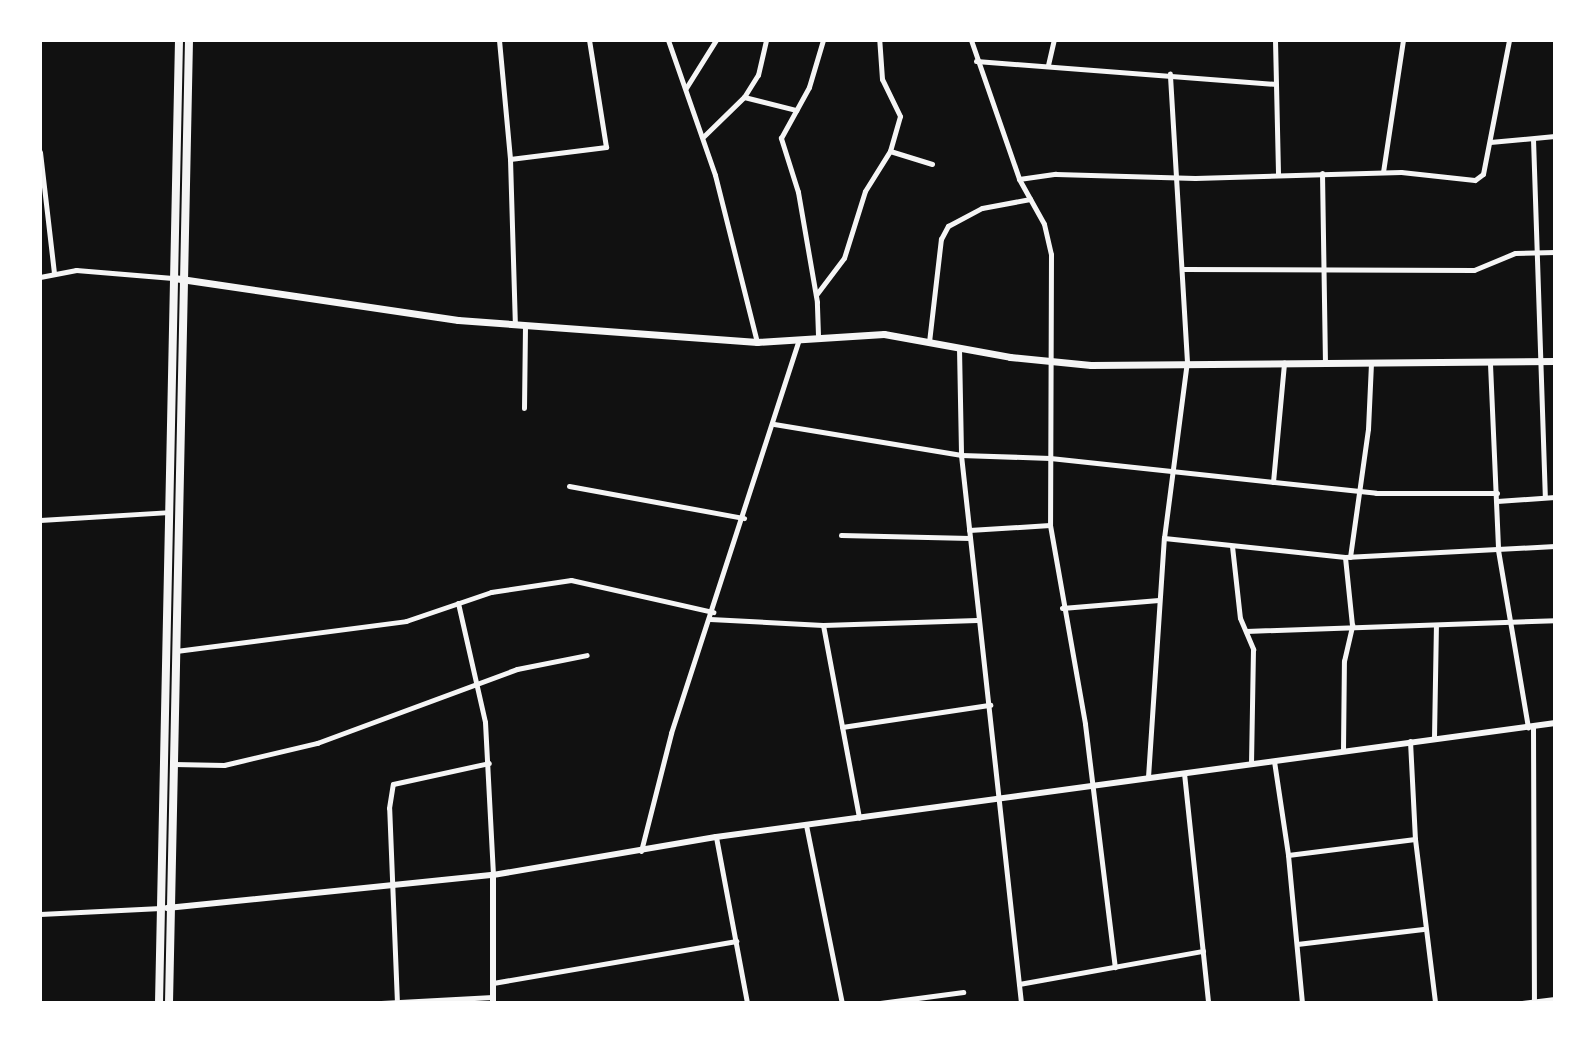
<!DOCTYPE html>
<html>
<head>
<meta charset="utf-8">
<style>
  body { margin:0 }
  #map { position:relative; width:1595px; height:1043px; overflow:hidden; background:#111; font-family:Jost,sans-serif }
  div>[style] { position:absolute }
  .minor>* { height:5px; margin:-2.5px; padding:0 2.5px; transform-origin:2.5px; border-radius:2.5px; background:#f5f5f5 }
  .tertiary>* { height:6px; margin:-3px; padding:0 3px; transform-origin:3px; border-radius:3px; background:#f5f5f5 }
  .secondary>* { height:7px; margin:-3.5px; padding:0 3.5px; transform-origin:3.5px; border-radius:3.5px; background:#f5f5f5 }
  .trunk>* { height:8px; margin:-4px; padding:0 4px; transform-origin:4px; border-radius:4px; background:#f5f5f5 }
  span { translate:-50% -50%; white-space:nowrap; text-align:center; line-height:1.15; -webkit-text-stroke:8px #fff; paint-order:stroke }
  .frame { position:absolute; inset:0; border:42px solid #fff; pointer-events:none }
</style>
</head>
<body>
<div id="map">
  <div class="minor">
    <div style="left:499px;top:40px;width:120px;rotate:84.7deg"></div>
    <div style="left:510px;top:159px;width:166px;rotate:88.3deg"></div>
    <div style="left:668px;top:40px;width:143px;rotate:70.8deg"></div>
    <div style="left:715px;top:175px;width:172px;rotate:75.9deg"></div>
    <div style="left:971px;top:40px;width:147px;rotate:70.9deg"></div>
    <div style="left:1019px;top:179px;width:51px;rotate:60.9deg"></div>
    <div style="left:1044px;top:224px;width:31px;rotate:77deg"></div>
    <div style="left:1051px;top:254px;width:271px;rotate:90.2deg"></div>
    <div style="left:1050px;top:525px;width:202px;rotate:80deg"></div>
    <div style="left:1085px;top:724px;width:245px;rotate:83deg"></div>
    <div style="left:1275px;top:40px;width:134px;rotate:88.7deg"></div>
    <div style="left:976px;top:61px;width:298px;rotate:4.4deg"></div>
    <div style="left:1048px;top:65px;width:26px;rotate:-77deg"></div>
    <div style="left:686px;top:88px;width:57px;rotate:-58deg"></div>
    <div style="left:744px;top:97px;width:54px;rotate:14deg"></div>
    <div style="left:704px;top:136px;width:56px;rotate:-44.3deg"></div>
    <div style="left:744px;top:97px;width:26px;rotate:-58deg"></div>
    <div style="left:758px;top:75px;width:36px;rotate:-77deg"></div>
    <div style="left:1533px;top:139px;width:358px;rotate:88.1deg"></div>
    <div style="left:1490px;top:142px;width:65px;rotate:-5.3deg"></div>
    <div style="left:890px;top:151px;width:44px;rotate:17.2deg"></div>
    <div style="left:40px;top:152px;width:122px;rotate:83.4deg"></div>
    <div style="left:510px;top:159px;width:97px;rotate:-7.1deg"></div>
    <div style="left:606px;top:147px;width:108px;rotate:-99deg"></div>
    <div style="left:1383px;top:172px;width:134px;rotate:-81.4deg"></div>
    <div style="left:1322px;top:173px;width:190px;rotate:89.1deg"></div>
    <div style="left:1019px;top:179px;width:37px;rotate:-8deg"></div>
    <div style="left:1056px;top:174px;width:139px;rotate:1.6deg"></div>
    <div style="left:1195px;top:178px;width:206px;rotate:-1.7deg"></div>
    <div style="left:1401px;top:172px;width:74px;rotate:6.2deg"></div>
    <div style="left:1475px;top:180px;width:10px;rotate:-37deg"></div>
    <div style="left:1483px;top:174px;width:136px;rotate:-79deg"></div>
    <div style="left:1184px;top:269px;width:290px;rotate:0.2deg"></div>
    <div style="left:1474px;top:270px;width:44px;rotate:-22.5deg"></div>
    <div style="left:1515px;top:253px;width:40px;rotate:-1.4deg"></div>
    <div style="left:40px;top:277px;width:37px;rotate:-11deg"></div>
    <div style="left:76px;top:270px;width:97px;rotate:4.7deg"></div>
    <div style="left:816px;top:295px;width:46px;rotate:-52.9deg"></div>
    <div style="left:844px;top:258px;width:70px;rotate:-72.6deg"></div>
    <div style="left:865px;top:191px;width:47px;rotate:-58deg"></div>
    <div style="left:890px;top:151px;width:36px;rotate:-74deg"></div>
    <div style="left:900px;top:116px;width:41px;rotate:-115.9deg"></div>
    <div style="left:882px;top:79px;width:39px;rotate:-94deg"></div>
    <div style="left:818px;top:335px;width:33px;rotate:-92deg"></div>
    <div style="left:817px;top:302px;width:112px;rotate:-99.8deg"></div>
    <div style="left:798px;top:192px;width:57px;rotate:-107.5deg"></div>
    <div style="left:781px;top:138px;width:58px;rotate:-61.2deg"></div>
    <div style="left:809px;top:87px;width:49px;rotate:-73.4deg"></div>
    <div style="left:929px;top:342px;width:104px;rotate:-83.4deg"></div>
    <div style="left:941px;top:239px;width:15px;rotate:-62deg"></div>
    <div style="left:948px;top:226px;width:38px;rotate:-28deg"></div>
    <div style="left:982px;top:208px;width:49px;rotate:-10.6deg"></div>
    <div style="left:959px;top:348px;width:107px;rotate:88.9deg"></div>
    <div style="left:961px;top:455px;width:551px;rotate:83.75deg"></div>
    <div style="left:1490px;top:364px;width:186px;rotate:87.5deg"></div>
    <div style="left:1498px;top:550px;width:180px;rotate:80.4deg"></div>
    <div style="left:524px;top:408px;width:83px;rotate:-89.3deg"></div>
    <div style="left:774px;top:424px;width:190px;rotate:9.4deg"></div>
    <div style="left:961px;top:455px;width:89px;rotate:1.9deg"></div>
    <div style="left:1050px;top:458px;width:328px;rotate:6.1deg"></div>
    <div style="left:1376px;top:493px;width:121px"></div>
    <div style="left:1273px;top:482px;width:120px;rotate:-84.7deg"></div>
    <div style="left:569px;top:486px;width:178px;rotate:10.4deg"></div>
    <div style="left:1497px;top:501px;width:58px;rotate:-3.9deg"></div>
    <div style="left:40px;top:520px;width:129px;rotate:-3.5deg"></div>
    <div style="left:969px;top:530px;width:81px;rotate:-3.5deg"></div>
    <div style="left:841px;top:535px;width:129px;rotate:1.3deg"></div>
    <div style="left:1164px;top:538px;width:182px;rotate:6deg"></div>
    <div style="left:1345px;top:557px;width:210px;rotate:-3deg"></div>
    <div style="left:1232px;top:546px;width:72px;rotate:83.7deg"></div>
    <div style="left:1240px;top:618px;width:34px;rotate:67deg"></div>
    <div style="left:1253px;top:649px;width:114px;rotate:91deg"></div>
    <div style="left:1350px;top:557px;width:129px;rotate:-82deg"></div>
    <div style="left:1368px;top:429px;width:65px;rotate:-87.4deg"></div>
    <div style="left:458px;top:603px;width:122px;rotate:77.2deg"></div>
    <div style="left:485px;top:722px;width:153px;rotate:87deg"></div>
    <div style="left:1062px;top:608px;width:97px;rotate:-4.7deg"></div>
    <div style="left:710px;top:619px;width:113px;rotate:3deg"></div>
    <div style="left:823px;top:625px;width:154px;rotate:-1.9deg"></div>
    <div style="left:823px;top:625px;width:196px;rotate:79.4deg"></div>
    <div style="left:1246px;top:631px;width:309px;rotate:-2deg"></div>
    <div style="left:176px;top:651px;width:232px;rotate:-7.4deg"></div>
    <div style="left:406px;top:621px;width:90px;rotate:-18.8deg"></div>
    <div style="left:491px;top:592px;width:81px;rotate:-8.5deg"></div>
    <div style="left:571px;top:580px;width:146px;rotate:12.7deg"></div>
    <div style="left:1533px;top:726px;width:277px;rotate:89.8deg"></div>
    <div style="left:842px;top:727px;width:150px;rotate:-8.5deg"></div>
    <div style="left:1434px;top:737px;width:111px;rotate:-89deg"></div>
    <div style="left:1410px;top:741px;width:98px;rotate:87.1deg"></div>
    <div style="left:1415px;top:839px;width:165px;rotate:83deg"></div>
    <div style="left:1343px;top:750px;width:89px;rotate:-89.4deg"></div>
    <div style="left:1344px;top:661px;width:37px;rotate:-77deg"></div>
    <div style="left:1352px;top:625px;width:68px;rotate:-95.9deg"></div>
    <div style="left:1274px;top:761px;width:95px;rotate:81.5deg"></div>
    <div style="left:174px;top:764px;width:50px;rotate:1.1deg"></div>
    <div style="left:224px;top:765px;width:96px;rotate:-13.3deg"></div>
    <div style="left:317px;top:743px;width:213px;rotate:-20.3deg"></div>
    <div style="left:517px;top:669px;width:71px;rotate:-11.3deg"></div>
    <div style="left:1184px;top:773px;width:231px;rotate:84deg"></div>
    <div style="left:1148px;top:777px;width:240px;rotate:-86.2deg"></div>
    <div style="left:1164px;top:538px;width:177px;rotate:-82.6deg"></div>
    <div style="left:1187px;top:362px;width:289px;rotate:-93.4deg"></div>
    <div style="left:806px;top:825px;width:182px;rotate:78.6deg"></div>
    <div style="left:716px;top:837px;width:169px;rotate:79.4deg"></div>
    <div style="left:641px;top:851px;width:122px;rotate:-75.7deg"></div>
    <div style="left:671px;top:733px;width:414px;rotate:-72deg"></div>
    <div style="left:40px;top:914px;width:121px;rotate:-2.8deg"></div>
    <div style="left:1297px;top:944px;width:127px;rotate:-6.8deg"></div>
    <div style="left:493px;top:983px;width:247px;rotate:-9.8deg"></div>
    <div style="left:1019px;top:984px;width:187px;rotate:-10.2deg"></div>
    <div style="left:381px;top:1003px;width:112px;rotate:-3.1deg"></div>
    <div style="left:397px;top:1003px;width:195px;rotate:-92.3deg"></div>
    <div style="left:389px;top:808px;width:24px;rotate:-81deg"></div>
    <div style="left:393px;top:784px;width:98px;rotate:-12.3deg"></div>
    <div style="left:880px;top:1003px;width:84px;rotate:-7.5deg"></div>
    <div style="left:1302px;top:1003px;width:149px;rotate:-95.4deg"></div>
    <div style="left:1288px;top:855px;width:128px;rotate:-7.2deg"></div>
    <div style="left:1522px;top:1003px;width:33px;rotate:-7deg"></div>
  </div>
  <div class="tertiary">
    <div style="left:167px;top:908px;width:328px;rotate:-5.8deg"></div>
    <div style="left:493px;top:875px;width:226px;rotate:-9.7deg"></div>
    <div style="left:716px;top:837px;width:847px;rotate:-7.74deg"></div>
    <div style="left:493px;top:1003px;width:128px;rotate:-90deg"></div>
  </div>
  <div class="secondary">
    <div style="left:174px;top:278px;width:287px;rotate:8.4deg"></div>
    <div style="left:458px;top:320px;width:300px;rotate:4.2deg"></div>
    <div style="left:757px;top:342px;width:127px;rotate:-3.6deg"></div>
    <div style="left:884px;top:334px;width:128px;rotate:10.3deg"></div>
    <div style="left:1010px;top:357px;width:81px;rotate:5.6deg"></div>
    <div style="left:1091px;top:365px;width:464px;rotate:-0.5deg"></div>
  </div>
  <div class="trunk">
    <div style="left:159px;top:1003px;width:963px;rotate:-88.81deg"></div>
    <div style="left:169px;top:1003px;width:963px;rotate:-88.81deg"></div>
  </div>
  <div class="frame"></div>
</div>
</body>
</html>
